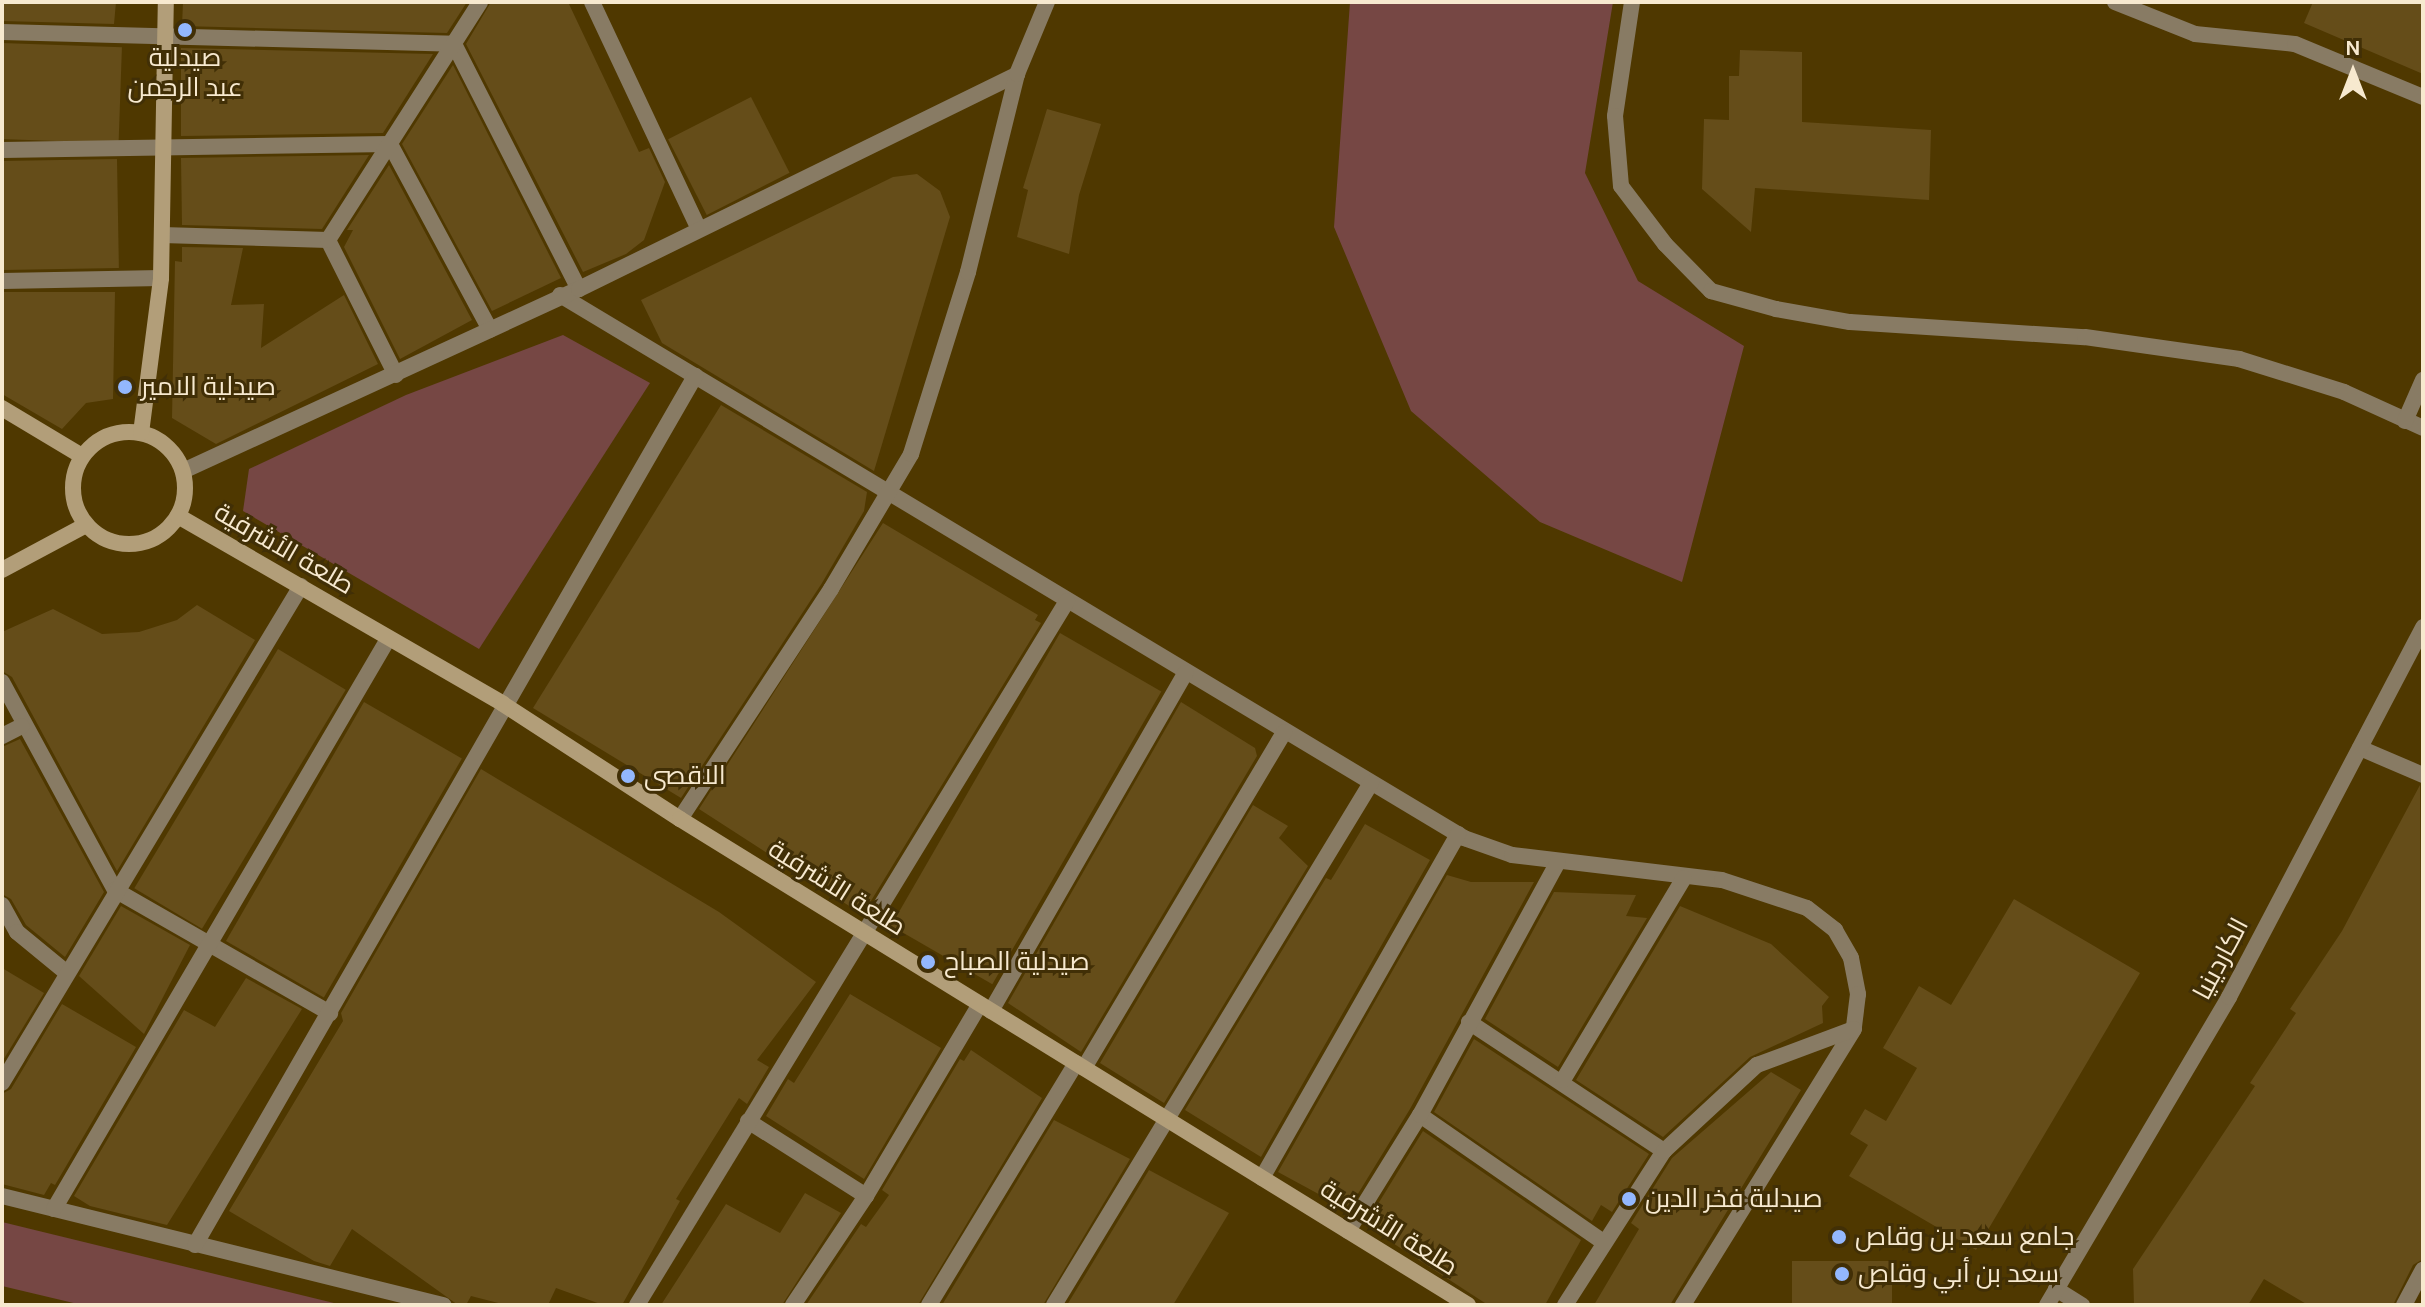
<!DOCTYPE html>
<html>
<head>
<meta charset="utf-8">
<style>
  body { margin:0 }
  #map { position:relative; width:2425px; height:1307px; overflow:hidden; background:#4f3800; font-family:Karla,Cairo,sans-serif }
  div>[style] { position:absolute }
  .green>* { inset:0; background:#764744 }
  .building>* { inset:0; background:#654d19; transform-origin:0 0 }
  .street>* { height:16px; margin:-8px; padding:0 8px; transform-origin:8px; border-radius:8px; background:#887b64 }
  .secondary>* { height:16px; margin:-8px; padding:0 8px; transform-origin:8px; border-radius:8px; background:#b29e79 }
  .secondary>.ring { margin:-8px; padding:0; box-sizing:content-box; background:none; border:16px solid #b29e79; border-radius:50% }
  .dots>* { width:22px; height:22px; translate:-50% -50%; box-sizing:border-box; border:4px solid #412f06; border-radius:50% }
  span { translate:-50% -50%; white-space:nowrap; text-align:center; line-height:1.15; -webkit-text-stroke:6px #412f06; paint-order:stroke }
  .poi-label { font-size:26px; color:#f7e9cf }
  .left { translate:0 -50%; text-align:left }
  .street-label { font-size:26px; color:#f7e9cf }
  .frame { position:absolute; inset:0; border:4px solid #f7e9cf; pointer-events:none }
  .north { position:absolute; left:2313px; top:32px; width:80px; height:80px; -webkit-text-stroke:6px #412f06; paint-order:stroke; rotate:0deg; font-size:22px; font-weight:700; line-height:32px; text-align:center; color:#f7e9cf }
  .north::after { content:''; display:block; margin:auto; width:28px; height:36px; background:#f7e9cf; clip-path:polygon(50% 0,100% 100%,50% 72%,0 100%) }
</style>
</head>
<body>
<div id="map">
  <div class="green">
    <div style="clip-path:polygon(1350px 2px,1613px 2px,1585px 173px,1638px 281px,1744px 346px,1682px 582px,1540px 522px,1411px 411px,1334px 227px)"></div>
    <div style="clip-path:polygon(563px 335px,650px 383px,479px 649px,243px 511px,249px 469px,406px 395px)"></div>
    <div style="clip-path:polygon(2px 1222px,342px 1305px,82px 1305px,2px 1286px)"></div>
  </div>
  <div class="building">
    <div style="clip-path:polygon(2px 2px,116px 2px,114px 24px,2px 21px)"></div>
    <div style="clip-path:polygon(183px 2px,467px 2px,447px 33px,182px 26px)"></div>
    <div style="clip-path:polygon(491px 2px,568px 2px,639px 152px,649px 148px,665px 182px,644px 240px,626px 254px,583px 272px,466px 44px)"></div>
    <div style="clip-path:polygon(2313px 2px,2423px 2px,2423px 74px,2304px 23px)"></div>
    <div style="left:2px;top:43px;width:120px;height:96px;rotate:2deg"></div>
    <div style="clip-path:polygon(181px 48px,433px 54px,383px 133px,181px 136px)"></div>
    <div style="clip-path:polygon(1740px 50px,1802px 52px,1802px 122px,1931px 130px,1929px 200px,1755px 188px,1751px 232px,1702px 189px,1704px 119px,1729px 120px,1729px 76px,1739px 76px)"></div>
    <div style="clip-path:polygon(453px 65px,561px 278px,492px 311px,402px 144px)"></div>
    <div style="left:751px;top:97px;width:85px;height:93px;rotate:63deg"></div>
    <div style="clip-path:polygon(1047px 109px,1101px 124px,1079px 195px,1069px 254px,1017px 237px,1028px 190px,1023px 188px)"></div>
    <div style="clip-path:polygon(369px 155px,322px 229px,182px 225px,181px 158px)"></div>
    <div style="left:2px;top:161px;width:115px;height:109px;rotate:-1deg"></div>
    <div style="clip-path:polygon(389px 165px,472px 320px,400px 359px,344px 247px,353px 230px,347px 230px)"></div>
    <div style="clip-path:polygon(917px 174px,940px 191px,950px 217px,874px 471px,662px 343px,641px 300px,893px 177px)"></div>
    <div style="clip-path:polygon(182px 247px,243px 248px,231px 305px,264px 304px,261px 348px,344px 295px,378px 364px,216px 444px,172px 418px,175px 261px,182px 262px)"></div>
    <div style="clip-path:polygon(2px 292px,115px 292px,113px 399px,86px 403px,62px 429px,2px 394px)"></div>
    <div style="clip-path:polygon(721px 405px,867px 492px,864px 511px,822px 583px,681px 798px,533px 708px)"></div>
    <div style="clip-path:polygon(883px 523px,1038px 615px,1035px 620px,1041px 623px,866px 909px,861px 906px,857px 911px,699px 809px)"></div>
    <div style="clip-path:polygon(197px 605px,255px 640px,117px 871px,12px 677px,2px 671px,2px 632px,53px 609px,102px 634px,139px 632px,177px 620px)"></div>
    <div style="left:1060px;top:633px;width:117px;height:338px;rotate:30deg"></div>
    <div style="left:278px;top:649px;width:79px;height:279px;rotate:31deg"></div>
    <div style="left:364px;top:702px;width:113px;height:276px;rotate:30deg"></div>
    <div style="clip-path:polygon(1181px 702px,1255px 748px,1257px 756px,1081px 1052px,1008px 1003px)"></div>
    <div style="clip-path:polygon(20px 739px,104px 892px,65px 957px,26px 925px,11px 899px,2px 894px,2px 747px)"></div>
    <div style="clip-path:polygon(481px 769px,719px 912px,816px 982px,757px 1060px,769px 1067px,747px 1104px,739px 1098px,676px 1199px,680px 1201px,622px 1305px,603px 1305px,556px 1288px,548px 1305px,506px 1305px,471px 1296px,466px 1305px,458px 1305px,352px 1229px,330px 1266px,314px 1261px,229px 1211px,343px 1021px,341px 1013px)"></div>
    <div style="clip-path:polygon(2420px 785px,2423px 1259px,2413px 1265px,2393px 1305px,2308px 1305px,2264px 1279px,2248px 1305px,2134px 1305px,2133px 1269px,2255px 1086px,2250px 1083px,2296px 1013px,2290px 1009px,2342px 931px)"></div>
    <div style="clip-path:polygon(1253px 805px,1288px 826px,1279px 838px,1308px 866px,1164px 1103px,1100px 1063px)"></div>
    <div style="clip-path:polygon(1365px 824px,1430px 860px,1261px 1157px,1185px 1110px,1326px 878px,1331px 880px)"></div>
    <div style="clip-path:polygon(1447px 875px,1471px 882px,1534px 882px,1410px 1109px,1348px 1210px,1278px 1172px)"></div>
    <div style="clip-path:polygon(1554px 892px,1636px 895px,1626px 916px,1647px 918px,1558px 1067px,1485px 1019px)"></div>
    <div style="clip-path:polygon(2014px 899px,2140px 973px,1976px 1250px,1849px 1176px,1868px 1145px,1850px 1134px,1865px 1109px,1886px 1121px,1917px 1068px,1883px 1048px,1919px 986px,1951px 1005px)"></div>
    <div style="clip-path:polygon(121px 906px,190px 945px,144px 1034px,79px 976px)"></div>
    <div style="clip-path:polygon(1680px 906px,1771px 944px,1829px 997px,1822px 1006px,1823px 1023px,1750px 1057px,1663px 1137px,1576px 1080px)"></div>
    <div style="clip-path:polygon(2px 968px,44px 993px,2px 1062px)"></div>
    <div style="clip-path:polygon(246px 978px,302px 1009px,167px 1225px,90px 1206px,74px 1196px,184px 1010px,215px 1027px)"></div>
    <div style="clip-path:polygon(850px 994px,941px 1048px,864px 1179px,766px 1116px,788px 1079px,794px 1083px)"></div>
    <div style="clip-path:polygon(62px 1004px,136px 1047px,55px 1185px,51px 1183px,44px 1195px,2px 1184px,2px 1094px,11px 1089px)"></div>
    <div style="clip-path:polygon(1474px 1039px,1649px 1154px,1612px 1212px,1601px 1205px,1592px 1221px,1434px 1112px)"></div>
    <div style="clip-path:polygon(971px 1050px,1042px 1098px,918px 1305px,806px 1305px,861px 1224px,866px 1227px,889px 1195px,882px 1190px,960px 1059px,964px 1061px)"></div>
    <div style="clip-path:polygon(1771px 1072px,1801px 1090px,1670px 1305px,1594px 1305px,1639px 1229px,1631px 1223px,1672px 1158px)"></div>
    <div style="clip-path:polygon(1054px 1120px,1130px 1159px,1043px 1305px,942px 1305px)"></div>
    <div style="clip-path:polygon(1423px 1131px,1581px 1240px,1545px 1305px,1488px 1305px,1365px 1225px)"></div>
    <div style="clip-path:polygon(1149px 1170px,1229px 1213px,1173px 1305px,1067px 1305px)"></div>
    <div style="clip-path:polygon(805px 1193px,841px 1213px,782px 1305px,661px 1305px,726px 1204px,780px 1233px)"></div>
    <div style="left:1792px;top:1261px;width:100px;height:44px"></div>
  </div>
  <div class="street">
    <div style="left:592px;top:2px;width:251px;rotate:64.8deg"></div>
    <div style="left:1632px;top:2px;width:115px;rotate:98.5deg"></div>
    <div style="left:1615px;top:116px;width:70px;rotate:85.1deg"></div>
    <div style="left:1621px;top:186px;width:73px;rotate:52.8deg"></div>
    <div style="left:1665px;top:244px;width:66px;rotate:45.6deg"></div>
    <div style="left:1711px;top:291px;width:67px;rotate:15.5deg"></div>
    <div style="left:1776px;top:309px;width:75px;rotate:10deg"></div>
    <div style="left:1850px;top:322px;width:235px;rotate:3.7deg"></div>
    <div style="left:2085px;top:337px;width:156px;rotate:8.1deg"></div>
    <div style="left:2239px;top:359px;width:110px;rotate:17.4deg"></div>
    <div style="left:2344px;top:392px;width:87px;rotate:24.5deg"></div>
    <div style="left:2115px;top:2px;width:86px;rotate:21.8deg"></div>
    <div style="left:2195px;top:34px;width:100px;rotate:5.7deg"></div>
    <div style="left:2295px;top:44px;width:139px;rotate:22.5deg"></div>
    <div style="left:2px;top:32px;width:452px;rotate:1.5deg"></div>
    <div style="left:454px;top:44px;width:275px;rotate:63deg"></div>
    <div style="left:2px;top:150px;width:388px;rotate:-0.9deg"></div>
    <div style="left:390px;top:144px;width:211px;rotate:61.7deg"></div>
    <div style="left:162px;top:235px;width:166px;rotate:1.7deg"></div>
    <div style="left:328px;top:240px;width:151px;rotate:63.3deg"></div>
    <div style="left:328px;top:240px;width:282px;rotate:-57.4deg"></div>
    <div style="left:2px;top:281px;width:159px;rotate:-1.1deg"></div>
    <div style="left:560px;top:295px;width:1055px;rotate:30.99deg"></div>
    <div style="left:1464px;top:838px;width:51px;rotate:19.5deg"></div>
    <div style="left:1512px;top:855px;width:211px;rotate:6.8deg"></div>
    <div style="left:1722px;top:880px;width:89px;rotate:18.2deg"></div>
    <div style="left:1807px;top:908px;width:36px;rotate:38deg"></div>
    <div style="left:1835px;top:930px;width:32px;rotate:60deg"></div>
    <div style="left:1851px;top:958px;width:37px;rotate:79deg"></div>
    <div style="left:1858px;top:994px;width:35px;rotate:97deg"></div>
    <div style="left:1854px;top:1029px;width:325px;rotate:121.8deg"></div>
    <div style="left:2405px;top:421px;width:45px;rotate:-66.3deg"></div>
    <div style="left:183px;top:471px;width:436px;rotate:-24.7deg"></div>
    <div style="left:579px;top:289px;width:488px;rotate:-26.1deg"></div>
    <div style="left:2px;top:682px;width:237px;rotate:61.5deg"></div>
    <div style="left:115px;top:890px;width:248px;rotate:29.8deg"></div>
    <div style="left:2px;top:736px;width:22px;rotate:-27deg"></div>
    <div style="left:2360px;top:748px;width:69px;rotate:23.2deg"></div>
    <div style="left:680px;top:819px;width:275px;rotate:-56.7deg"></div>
    <div style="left:831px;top:589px;width:157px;rotate:-59.3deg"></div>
    <div style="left:911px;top:454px;width:191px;rotate:-72.6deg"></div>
    <div style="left:968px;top:272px;width:204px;rotate:-76.1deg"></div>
    <div style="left:1017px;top:74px;width:78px;rotate:-67.4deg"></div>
    <div style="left:2px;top:905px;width:31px;rotate:61deg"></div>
    <div style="left:17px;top:932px;width:65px;rotate:39.4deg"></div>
    <div style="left:991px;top:1011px;width:390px;rotate:-60.1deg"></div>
    <div style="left:1469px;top:1022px;width:234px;rotate:33.5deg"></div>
    <div style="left:1084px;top:1068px;width:391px;rotate:-59.2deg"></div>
    <div style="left:1563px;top:1080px;width:235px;rotate:-59.1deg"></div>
    <div style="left:2px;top:1083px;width:580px;rotate:-58.97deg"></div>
    <div style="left:1420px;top:1115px;width:221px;rotate:34.7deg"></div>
    <div style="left:748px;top:1121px;width:140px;rotate:32.4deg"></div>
    <div style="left:1262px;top:1178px;width:396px;rotate:-60.3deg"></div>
    <div style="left:2px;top:1196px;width:455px;rotate:13.9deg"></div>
    <div style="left:54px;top:1209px;width:661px;rotate:-59.63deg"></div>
    <div style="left:1348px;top:1231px;width:137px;rotate:-58.2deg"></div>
    <div style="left:1420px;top:1115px;width:288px;rotate:-61.4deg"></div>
    <div style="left:195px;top:1245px;width:1003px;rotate:-60.08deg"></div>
    <div style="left:2056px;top:1289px;width:31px;rotate:32deg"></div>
    <div style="left:637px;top:1305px;width:825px;rotate:-58.58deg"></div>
    <div style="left:793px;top:1305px;width:131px;rotate:-56.2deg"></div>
    <div style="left:866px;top:1196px;width:223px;rotate:-59.3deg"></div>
    <div style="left:929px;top:1305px;width:283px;rotate:-58.7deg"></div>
    <div style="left:1054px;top:1305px;width:611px;rotate:-58.73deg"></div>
    <div style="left:1565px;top:1305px;width:183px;rotate:-57.3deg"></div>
    <div style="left:1664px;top:1151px;width:127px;rotate:-42.8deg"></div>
    <div style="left:1757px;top:1065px;width:103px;rotate:-20.4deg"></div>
    <div style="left:2047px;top:1305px;width:358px;rotate:-59.4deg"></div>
    <div style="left:2229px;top:997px;width:418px;rotate:-62.3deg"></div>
    <div style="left:2404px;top:1305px;width:40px;rotate:-62deg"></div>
  </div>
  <div class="secondary">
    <div style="left:2px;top:408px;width:93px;rotate:31deg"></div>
    <div class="ring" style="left:73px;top:432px;width:96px;height:96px"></div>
    <div style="left:141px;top:433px;width:156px;rotate:-82.6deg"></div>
    <div style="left:161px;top:278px;width:276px;rotate:-89deg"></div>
    <div style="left:178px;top:516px;width:375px;rotate:30deg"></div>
    <div style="left:503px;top:704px;width:211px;rotate:33deg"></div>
    <div style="left:680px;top:819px;width:926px;rotate:31.66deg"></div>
    <div style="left:2px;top:570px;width:95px;rotate:-28.2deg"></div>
  </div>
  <div class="dots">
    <div style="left:185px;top:30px;background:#93b7fd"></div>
    <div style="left:125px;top:387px;background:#93b7fd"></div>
    <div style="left:628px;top:776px;background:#93b7fd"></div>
    <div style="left:928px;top:962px;background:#93b7fd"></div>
    <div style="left:1629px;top:1199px;background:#93b7fd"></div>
    <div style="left:1839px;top:1237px;background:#93b7fd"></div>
    <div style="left:1842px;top:1274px;background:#93b7fd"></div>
  </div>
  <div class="poi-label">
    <span style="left:185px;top:73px">صيدلية<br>عبد الرحمن</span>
    <span class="left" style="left:141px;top:387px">صيدلية الامير</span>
    <span class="left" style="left:644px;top:776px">الاقصى</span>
    <span class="left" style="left:944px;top:962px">صيدلية الصباح</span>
    <span class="left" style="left:1645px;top:1199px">صيدلية فخر الدين</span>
    <span class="left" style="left:1855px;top:1237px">جامع سعد بن وقاص</span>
    <span class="left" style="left:1858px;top:1274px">سعد بن أبي وقاص</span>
  </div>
  <div class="street-label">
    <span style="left:284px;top:549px;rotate:30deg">طلعة الأشرفية</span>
    <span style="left:837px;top:888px;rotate:32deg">طلعة الأشرفية</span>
    <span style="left:2221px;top:959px;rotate:-62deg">الكاردينيا</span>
    <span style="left:1389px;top:1228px;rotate:32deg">طلعة الأشرفية</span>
  </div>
  <div class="frame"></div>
  <div class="north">N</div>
</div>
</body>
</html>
